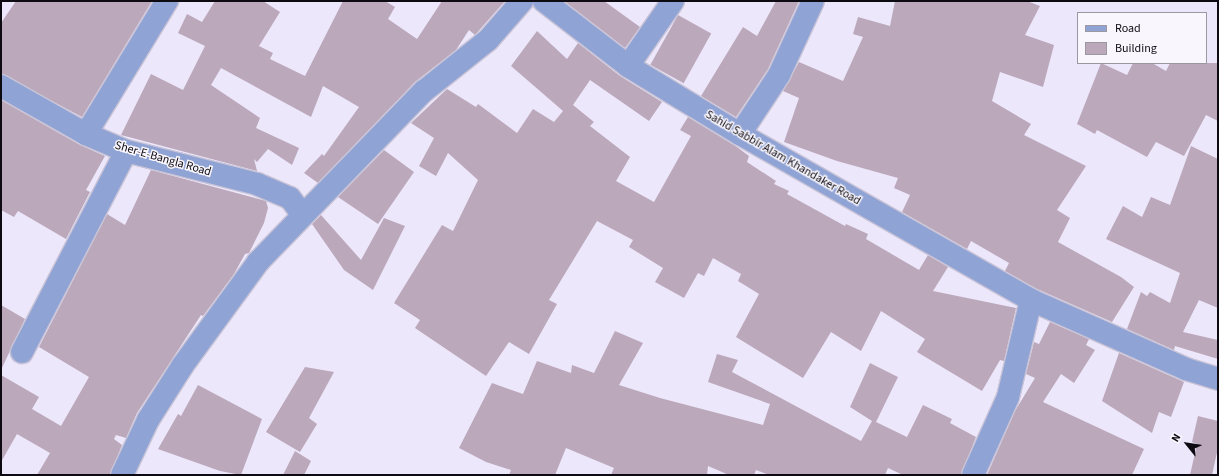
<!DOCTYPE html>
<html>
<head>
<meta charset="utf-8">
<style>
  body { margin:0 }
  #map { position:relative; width:1219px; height:476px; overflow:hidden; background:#ede7fc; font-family:"Source Sans 3",sans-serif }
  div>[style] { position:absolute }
  .building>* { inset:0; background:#bca8bb; transform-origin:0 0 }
  .roads { filter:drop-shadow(1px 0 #c9c4d7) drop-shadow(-1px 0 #c9c4d7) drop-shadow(0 1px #c9c4d7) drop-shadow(0 -1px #c9c4d7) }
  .minor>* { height:22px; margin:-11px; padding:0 11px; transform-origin:11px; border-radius:11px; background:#90a3d5 }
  span { translate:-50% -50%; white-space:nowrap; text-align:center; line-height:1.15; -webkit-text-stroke:3px #f9f7fd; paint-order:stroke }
  .street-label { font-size:12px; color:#0d0a12 }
  .frame { position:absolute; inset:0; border:2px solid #0d0a12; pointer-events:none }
  .legend { position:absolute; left:1077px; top:12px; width:130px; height:52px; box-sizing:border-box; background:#f9f7fd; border:1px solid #9b989f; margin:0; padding:5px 7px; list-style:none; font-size:12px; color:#0d0a12 }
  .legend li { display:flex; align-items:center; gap:8px; height:20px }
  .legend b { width:20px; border:1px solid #9b989f }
  .north { position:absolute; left:1167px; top:424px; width:40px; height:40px; -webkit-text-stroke:3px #f9f7fd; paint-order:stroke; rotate:300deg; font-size:11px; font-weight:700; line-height:16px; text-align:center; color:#0d0a12 }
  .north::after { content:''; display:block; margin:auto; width:14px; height:18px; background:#0d0a12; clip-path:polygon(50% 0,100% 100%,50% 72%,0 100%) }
</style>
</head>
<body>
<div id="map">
  <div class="building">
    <div style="clip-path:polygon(16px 1px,152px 1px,82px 117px,1px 74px,1px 23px)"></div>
    <div style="clip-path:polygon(215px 1px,263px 1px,280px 12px,259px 46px,273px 53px,270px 59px,305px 76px,343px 1px,385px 1px,395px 7px,388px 19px,417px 39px,442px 1px,505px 1px,475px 35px,469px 30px,456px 50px,415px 82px,318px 183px,304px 173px,322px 154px,324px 156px,359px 107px,323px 86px,311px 117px,221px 68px,211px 85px,260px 118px,256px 128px,299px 148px,292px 165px,268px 149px,257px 162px,254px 159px,257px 171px,121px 135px,151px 74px,183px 90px,205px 46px,178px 33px,187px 14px,202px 22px)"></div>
    <div style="clip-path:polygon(564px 1px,604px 1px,640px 27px,625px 48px)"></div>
    <div style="clip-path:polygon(776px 1px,799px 1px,768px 69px,736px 117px,701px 96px,743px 27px,757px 36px)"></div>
    <div style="clip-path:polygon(895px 1px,1027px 1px,1040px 6px,1025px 35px,1054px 45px,1043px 87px,1000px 72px,992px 101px,1031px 124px,1024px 135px,1086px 166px,1057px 210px,1070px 218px,1058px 242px,1121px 277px,1134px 287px,1112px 322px,1037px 289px,1005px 271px,1009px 263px,971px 241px,967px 249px,902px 212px,910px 195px,894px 188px,898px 178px,837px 161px,784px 142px,799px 98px,783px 91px,799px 62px,843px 81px,863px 37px,853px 34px,858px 17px,890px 26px)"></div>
    <div style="left:678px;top:15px;width:38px;height:57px;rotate:29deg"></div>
    <div style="clip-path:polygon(537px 31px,567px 59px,578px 43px,620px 76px,662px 102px,649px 121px,590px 80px,573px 105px,594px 122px,590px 126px,630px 157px,616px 181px,654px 202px,691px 136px,680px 130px,688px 117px,737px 147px,749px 156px,747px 162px,776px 181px,774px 184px,789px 191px,787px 194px,845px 226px,846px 224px,868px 234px,866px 239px,919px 270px,928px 255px,948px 267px,933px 291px,1016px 308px,1004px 361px,1000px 360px,982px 391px,917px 352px,925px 339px,881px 311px,861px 351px,831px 332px,803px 378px,736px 337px,759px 294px,738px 281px,741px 274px,713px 258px,704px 276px,698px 273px,684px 298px,655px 282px,663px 268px,629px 247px,633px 240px,597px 221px,549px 300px,557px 304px,529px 354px,509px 342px,486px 376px,415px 328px,420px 320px,394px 303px,442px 225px,453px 231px,478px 180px,448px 153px,436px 176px,419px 166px,434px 138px,411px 123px,447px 89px,476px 107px,478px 104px,517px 133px,533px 109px,554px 122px,563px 111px,511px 66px)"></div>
    <div style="clip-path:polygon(1101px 63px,1127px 75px,1133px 63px,1152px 63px,1166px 71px,1170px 63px,1218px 63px,1218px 121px,1206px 115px,1184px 156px,1156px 142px,1147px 157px,1097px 130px,1095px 134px,1077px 124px)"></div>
    <div style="clip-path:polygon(1px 100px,80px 145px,105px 156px,86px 190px,90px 192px,66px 239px,18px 211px,14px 217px,1px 210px)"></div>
    <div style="clip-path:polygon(1191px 146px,1218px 159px,1218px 308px,1199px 300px,1183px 332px,1218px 340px,1218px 359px,1175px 346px,1174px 350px,1127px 329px,1141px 292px,1147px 296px,1150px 292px,1170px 303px,1180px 273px,1106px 239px,1123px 206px,1142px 217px,1151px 197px,1170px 205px)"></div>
    <div style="clip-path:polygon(384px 150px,414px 172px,378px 224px,338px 197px)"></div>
    <div style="clip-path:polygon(151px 170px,266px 201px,268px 208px,264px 223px,249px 253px,245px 254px,234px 274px,203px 316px,201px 315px,137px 413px,126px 438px,116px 435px,114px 439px,122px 445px,110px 475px,37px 475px,50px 453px,17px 434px,1px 462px,1px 375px,39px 397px,32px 409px,61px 426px,89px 377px,39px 347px,107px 214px,125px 225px)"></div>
    <div style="clip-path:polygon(321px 215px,361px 260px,384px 218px,405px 226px,373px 290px,344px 270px,312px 224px)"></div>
    <div style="clip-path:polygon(1px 305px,25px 319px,1px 370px)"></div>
    <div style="clip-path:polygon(1050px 322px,1089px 339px,1086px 345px,1095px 350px,1074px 383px,1061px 374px,1043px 402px,1144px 449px,1132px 475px,987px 475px,1015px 411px,1035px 378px,1026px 374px,1034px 342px,1039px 344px)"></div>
    <div style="clip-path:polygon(615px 331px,643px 343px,619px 385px,660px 398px,763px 425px,770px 404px,708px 382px,717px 354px,738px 360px,732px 372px,861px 441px,872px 421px,850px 407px,870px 363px,898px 377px,876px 422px,907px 437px,923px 405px,952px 419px,950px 423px,976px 437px,961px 475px,903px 475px,888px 468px,885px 475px,769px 475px,756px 470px,754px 475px,729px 475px,708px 466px,707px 475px,611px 475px,614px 468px,566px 448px,555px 475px,509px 475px,511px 470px,486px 462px,459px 448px,492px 383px,523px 394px,537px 361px,571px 373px,572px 365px,594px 373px)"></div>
    <div style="clip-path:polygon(1119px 353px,1184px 382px,1171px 417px,1159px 412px,1152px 433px,1102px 401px)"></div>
    <div style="clip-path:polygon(305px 367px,334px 372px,309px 418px,317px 424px,300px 452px,266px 432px)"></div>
    <div style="clip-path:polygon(198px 385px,262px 419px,241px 475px,220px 471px,158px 449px,178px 414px,181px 416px)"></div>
    <div style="clip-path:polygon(1198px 416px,1218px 421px,1218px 448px,1212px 475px,1190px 475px,1197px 444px,1192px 442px)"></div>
    <div style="clip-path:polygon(295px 451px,311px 461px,304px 475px,283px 475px)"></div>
  </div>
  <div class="roads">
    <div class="minor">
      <div style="left:544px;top:1px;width:106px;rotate:37.7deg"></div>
      <div style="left:628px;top:66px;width:131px;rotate:31.3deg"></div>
      <div style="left:740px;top:134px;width:335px;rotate:29.7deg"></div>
      <div style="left:628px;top:66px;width:79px;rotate:-55.3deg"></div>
      <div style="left:1px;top:86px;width:98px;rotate:29.5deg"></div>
      <div style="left:86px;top:134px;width:43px;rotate:23deg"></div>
      <div style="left:126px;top:151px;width:135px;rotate:14.1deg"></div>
      <div style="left:257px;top:184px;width:36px;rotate:23deg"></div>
      <div style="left:290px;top:198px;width:21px;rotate:53deg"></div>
      <div style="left:86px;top:134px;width:156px;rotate:-58.7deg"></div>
      <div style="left:740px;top:134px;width:71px;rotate:-56.5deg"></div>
      <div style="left:779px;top:75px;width:81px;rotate:-65.3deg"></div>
      <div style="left:22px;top:352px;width:226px;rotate:-62.6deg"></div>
      <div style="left:122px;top:475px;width:61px;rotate:-64.7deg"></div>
      <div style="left:148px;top:420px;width:65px;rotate:-57.5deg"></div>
      <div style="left:183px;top:365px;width:127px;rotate:-53.9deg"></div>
      <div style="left:258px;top:262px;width:238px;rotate:-45.9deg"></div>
      <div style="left:424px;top:91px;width:82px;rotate:-38.6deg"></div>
      <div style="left:488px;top:40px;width:52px;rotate:-48.9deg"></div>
      <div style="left:973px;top:475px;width:85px;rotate:-65.8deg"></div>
      <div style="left:1008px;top:397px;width:100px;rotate:-76.7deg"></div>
      <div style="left:1031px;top:300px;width:170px;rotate:24deg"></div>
      <div style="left:1186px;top:369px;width:34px;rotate:17deg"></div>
    </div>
  </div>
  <div class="street-label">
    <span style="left:783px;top:158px;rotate:30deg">Sahid Sabbir Alam Khandaker Road</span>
    <span style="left:163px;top:159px;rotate:16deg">Sher-E-Bangla Road</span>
  </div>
  <div class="frame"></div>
  <ul class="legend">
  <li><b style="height:5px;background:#90a3d5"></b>Road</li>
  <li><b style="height:11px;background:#bca8bb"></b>Building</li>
  </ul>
  <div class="north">N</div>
</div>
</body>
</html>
